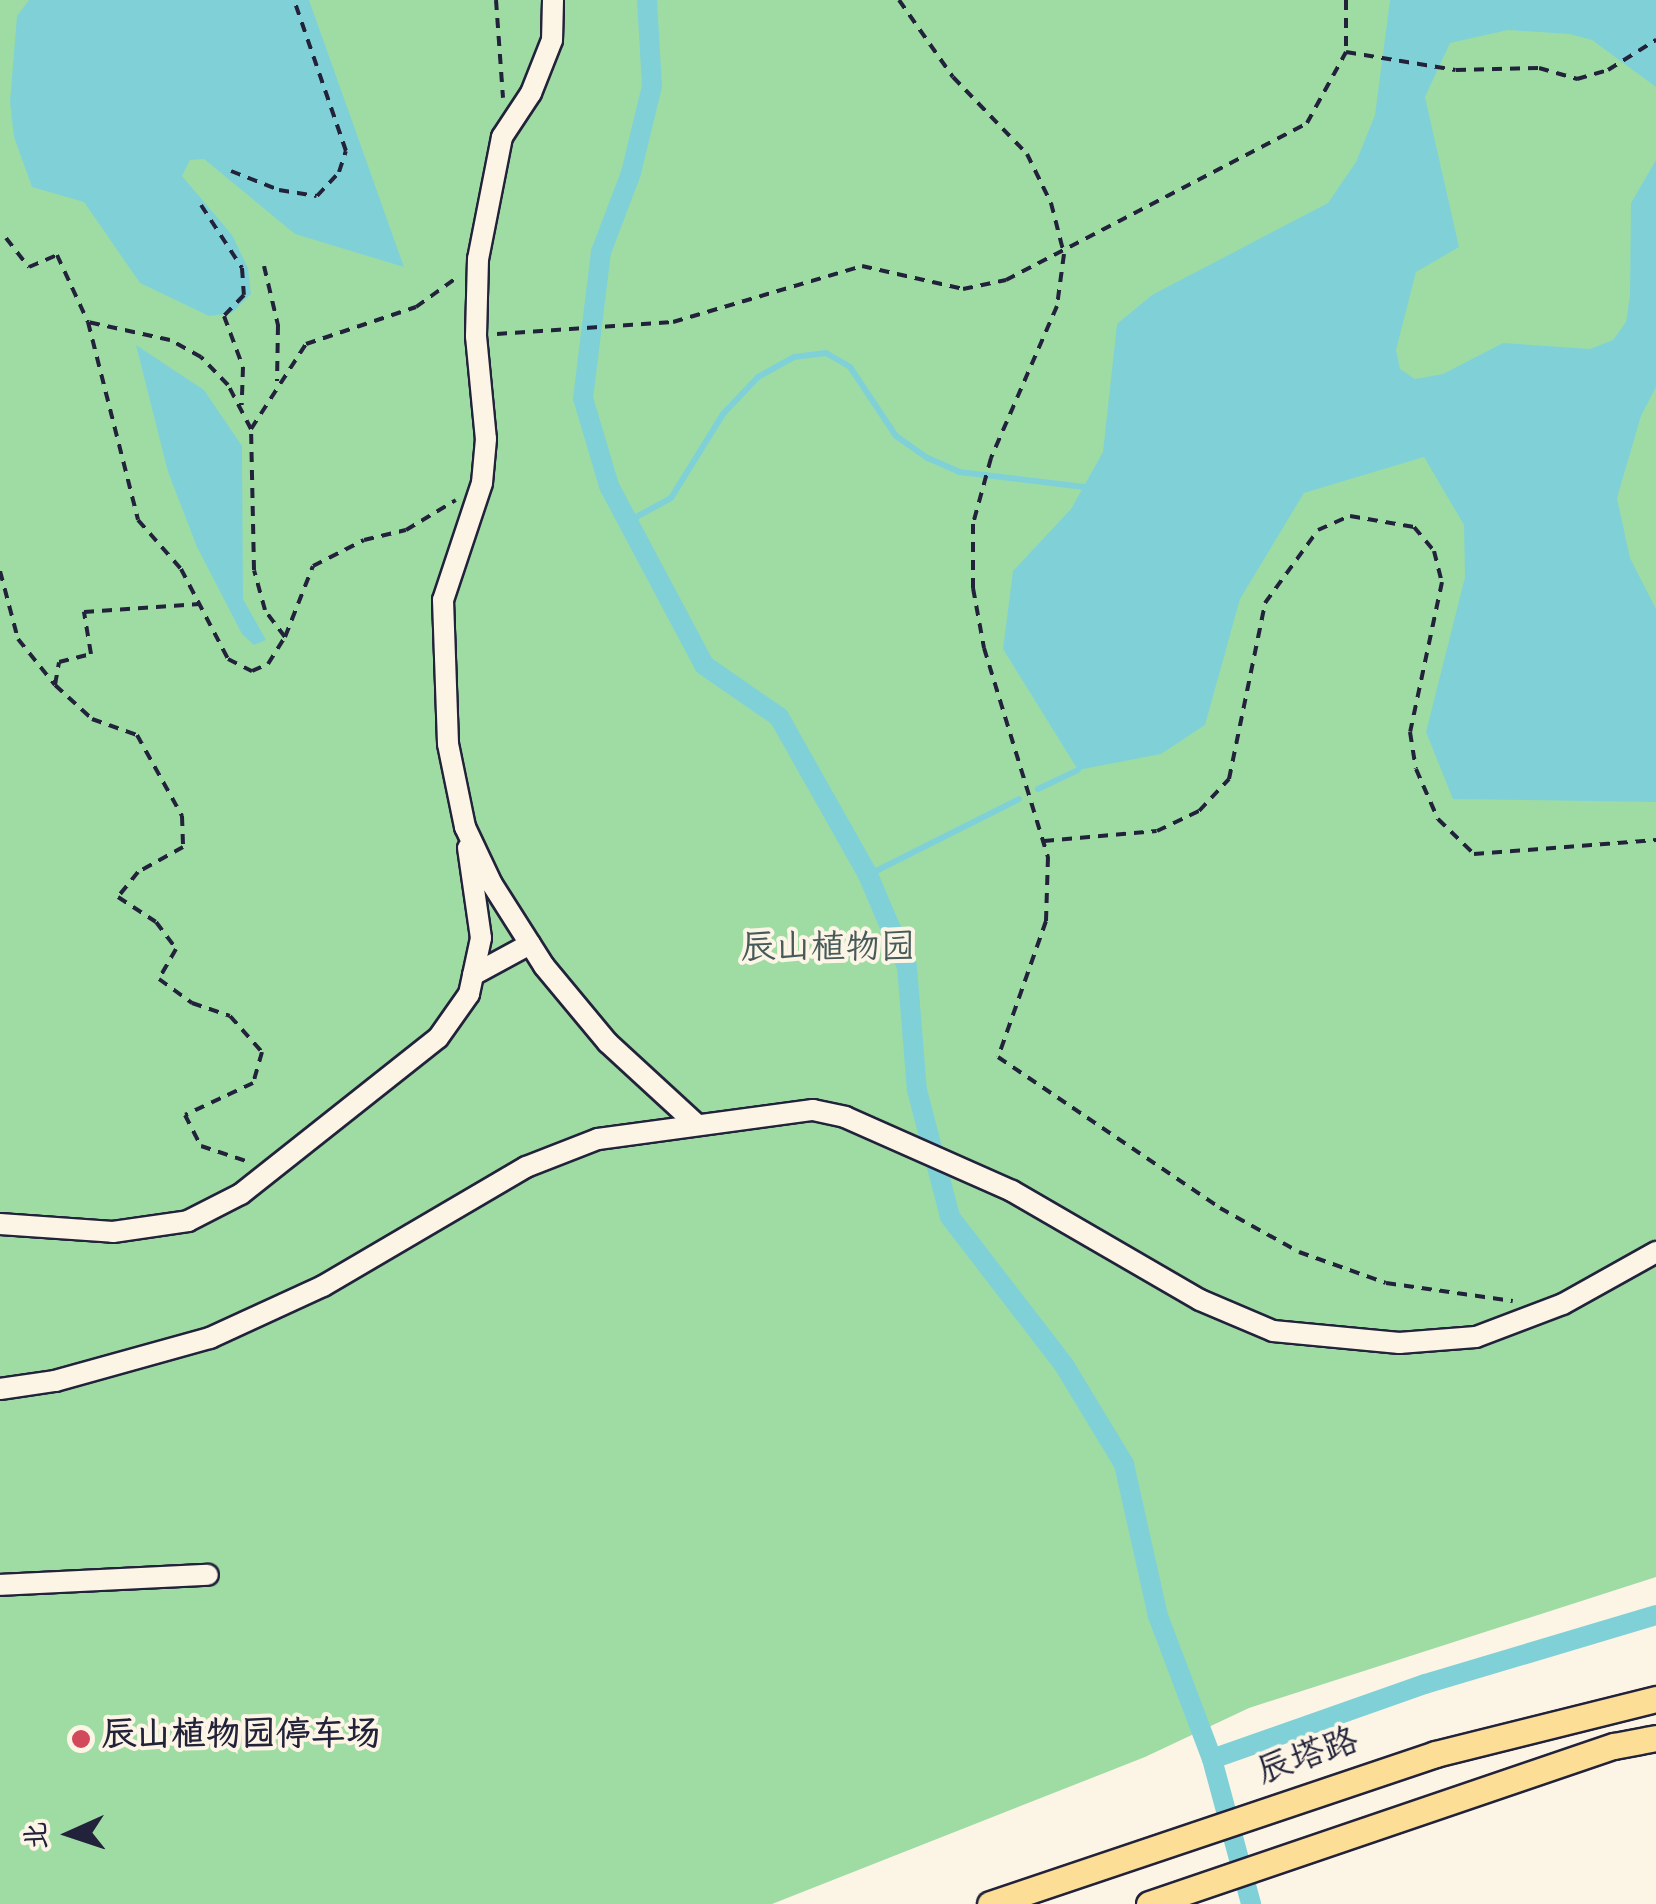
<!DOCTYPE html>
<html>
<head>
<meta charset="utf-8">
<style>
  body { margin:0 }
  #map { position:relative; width:1656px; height:1904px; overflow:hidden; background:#fcf5e5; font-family:"Gochi Hand","LXGW WenKai TC",sans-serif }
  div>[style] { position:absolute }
  .green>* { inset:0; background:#9edca4 }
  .water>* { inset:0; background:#80d1d7 }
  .stream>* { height:6px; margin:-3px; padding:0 3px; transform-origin:3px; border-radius:3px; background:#80d1d7 }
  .canal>* { height:20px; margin:-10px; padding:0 10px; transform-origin:10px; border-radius:10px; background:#80d1d7 }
  .path>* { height:4px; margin-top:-2px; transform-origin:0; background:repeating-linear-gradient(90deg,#22223b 0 10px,transparent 0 18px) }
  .roads { filter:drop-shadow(2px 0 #22223b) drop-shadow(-2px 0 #22223b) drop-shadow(0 2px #22223b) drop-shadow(0 -2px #22223b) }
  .minor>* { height:20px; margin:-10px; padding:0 10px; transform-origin:10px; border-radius:10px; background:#fcf5e5 }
  .major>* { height:25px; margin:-12.5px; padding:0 12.5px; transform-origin:12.5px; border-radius:12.5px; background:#fcde96 }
  .dots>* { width:28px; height:28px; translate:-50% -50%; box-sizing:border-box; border:5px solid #fcf5e5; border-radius:50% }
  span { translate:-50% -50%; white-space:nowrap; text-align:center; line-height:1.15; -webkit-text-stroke:8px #fcf5e5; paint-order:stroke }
  .park-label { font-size:35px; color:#475a5a }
  .poi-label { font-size:35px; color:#22223b; font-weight:700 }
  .left { translate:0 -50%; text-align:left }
  .street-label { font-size:35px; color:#22223b }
  .north { position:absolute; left:20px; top:1784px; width:100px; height:100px; -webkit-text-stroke:8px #fcf5e5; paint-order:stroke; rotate:267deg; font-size:28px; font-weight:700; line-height:40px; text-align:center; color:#22223b }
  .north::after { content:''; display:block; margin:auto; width:35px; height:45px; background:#22223b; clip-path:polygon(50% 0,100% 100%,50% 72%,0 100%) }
</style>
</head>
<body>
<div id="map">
  <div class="green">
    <div style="clip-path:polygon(0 0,1656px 0,1656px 1577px,1249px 1708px,1145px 1757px,772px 1904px,0 1904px)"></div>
  </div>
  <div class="water">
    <div style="clip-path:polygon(29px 0,309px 0,404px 267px,295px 234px,204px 159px,190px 160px,182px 176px,232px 235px,248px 268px,251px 294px,232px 313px,209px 316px,140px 283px,84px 202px,32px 187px,14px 137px,10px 102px,17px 16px)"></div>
    <div style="clip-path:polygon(1390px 0,1656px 0,1656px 87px,1592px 40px,1569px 34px,1508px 30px,1450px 43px,1425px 97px,1459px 247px,1416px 272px,1396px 350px,1400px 369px,1415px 379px,1443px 374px,1503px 343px,1590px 349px,1613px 340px,1626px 322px,1630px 295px,1631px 203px,1656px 160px,1656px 387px,1641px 416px,1617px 498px,1630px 558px,1656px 609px,1656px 802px,1453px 799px,1426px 732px,1465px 577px,1464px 525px,1424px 457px,1304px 493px,1240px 599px,1205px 725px,1161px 754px,1078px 770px,1003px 649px,1013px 571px,1071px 509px,1103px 452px,1117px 324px,1152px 295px,1328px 203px,1356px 162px,1375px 115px)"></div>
    <div style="clip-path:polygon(136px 345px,204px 390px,242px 446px,243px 599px,266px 640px,254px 645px,242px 634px,197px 547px,168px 472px)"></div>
  </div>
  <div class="stream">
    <div style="left:627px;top:522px;width:50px;rotate:-28.6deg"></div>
    <div style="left:671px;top:498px;width:99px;rotate:-58.2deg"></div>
    <div style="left:723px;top:414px;width:51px;rotate:-46.6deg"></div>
    <div style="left:758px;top:377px;width:41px;rotate:-29.1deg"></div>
    <div style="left:794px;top:357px;width:32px;rotate:-7deg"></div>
    <div style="left:826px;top:353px;width:28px;rotate:30deg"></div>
    <div style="left:850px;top:367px;width:83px;rotate:56.3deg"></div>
    <div style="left:896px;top:436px;width:39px;rotate:35deg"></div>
    <div style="left:928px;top:458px;width:34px;rotate:24deg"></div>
    <div style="left:959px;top:472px;width:126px;rotate:6.8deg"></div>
    <div style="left:1038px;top:789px;width:44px;rotate:-25.4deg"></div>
    <div style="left:868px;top:875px;width:169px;rotate:-26.7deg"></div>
  </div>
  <div class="canal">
    <div style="left:647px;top:0;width:86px;rotate:86.7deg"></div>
    <div style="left:652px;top:86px;width:89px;rotate:103.6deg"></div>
    <div style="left:631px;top:173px;width:85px;rotate:110.8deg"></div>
    <div style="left:601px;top:252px;width:147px;rotate:97deg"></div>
    <div style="left:583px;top:398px;width:92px;rotate:73.5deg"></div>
    <div style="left:609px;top:486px;width:203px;rotate:62deg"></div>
    <div style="left:704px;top:665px;width:91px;rotate:34.7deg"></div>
    <div style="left:779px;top:717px;width:181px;rotate:60.6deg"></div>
    <div style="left:868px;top:875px;width:100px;rotate:67deg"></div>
    <div style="left:907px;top:967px;width:123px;rotate:85.4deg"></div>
    <div style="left:917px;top:1090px;width:131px;rotate:75.4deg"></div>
    <div style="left:950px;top:1217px;width:187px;rotate:52.4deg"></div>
    <div style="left:1064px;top:1365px;width:116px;rotate:58.8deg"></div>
    <div style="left:1124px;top:1464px;width:156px;rotate:77.4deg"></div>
    <div style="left:1158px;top:1616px;width:153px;rotate:69.3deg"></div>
    <div style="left:1212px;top:1759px;width:150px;rotate:74.9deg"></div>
    <div style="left:1212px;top:1759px;width:226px;rotate:-19.4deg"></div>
    <div style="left:1425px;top:1684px;width:241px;rotate:-16.6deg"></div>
  </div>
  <div class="path">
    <div style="left:496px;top:0;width:98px;rotate:85.9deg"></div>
    <div style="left:899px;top:0;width:94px;rotate:55deg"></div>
    <div style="left:953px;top:77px;width:107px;rotate:46.1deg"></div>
    <div style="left:1027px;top:154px;width:55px;rotate:63.9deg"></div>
    <div style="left:1051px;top:203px;width:53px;rotate:75.7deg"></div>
    <div style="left:1064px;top:254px;width:52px;rotate:97.7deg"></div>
    <div style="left:1057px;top:306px;width:166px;rotate:113.5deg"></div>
    <div style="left:991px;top:458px;width:68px;rotate:105.3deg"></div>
    <div style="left:973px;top:524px;width:64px;rotate:90deg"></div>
    <div style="left:973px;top:588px;width:61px;rotate:79.6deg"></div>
    <div style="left:984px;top:648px;width:219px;rotate:73deg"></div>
    <div style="left:1048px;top:857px;width:64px;rotate:91.8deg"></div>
    <div style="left:1046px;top:921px;width:144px;rotate:109.4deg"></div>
    <div style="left:998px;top:1057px;width:268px;rotate:34.2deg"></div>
    <div style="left:1220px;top:1208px;width:90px;rotate:29.1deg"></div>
    <div style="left:1299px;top:1252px;width:92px;rotate:19.6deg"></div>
    <div style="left:1386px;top:1283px;width:128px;rotate:8.1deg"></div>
    <div style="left:1346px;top:0;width:52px;rotate:90deg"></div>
    <div style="left:231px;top:171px;width:52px;rotate:21.6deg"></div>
    <div style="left:279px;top:190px;width:38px;rotate:9deg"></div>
    <div style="left:317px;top:196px;width:33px;rotate:-47deg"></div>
    <div style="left:339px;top:172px;width:22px;rotate:-72deg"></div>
    <div style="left:346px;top:151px;width:160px;rotate:-109deg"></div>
    <div style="left:201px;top:205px;width:75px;rotate:56.9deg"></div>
    <div style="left:242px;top:268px;width:27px;rotate:86deg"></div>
    <div style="left:244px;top:295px;width:29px;rotate:134deg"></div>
    <div style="left:224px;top:316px;width:54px;rotate:69.6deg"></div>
    <div style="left:243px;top:367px;width:38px;rotate:92deg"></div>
    <div style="left:6px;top:238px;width:37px;rotate:52deg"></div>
    <div style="left:29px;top:267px;width:30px;rotate:-23deg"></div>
    <div style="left:57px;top:255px;width:74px;rotate:65.2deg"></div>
    <div style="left:264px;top:266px;width:61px;rotate:76.7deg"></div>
    <div style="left:278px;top:325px;width:56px;rotate:91deg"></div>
    <div style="left:497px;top:334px;width:176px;rotate:-3.9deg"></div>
    <div style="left:673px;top:322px;width:197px;rotate:-16.5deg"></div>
    <div style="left:862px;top:266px;width:104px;rotate:12.8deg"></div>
    <div style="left:963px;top:289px;width:44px;rotate:-11.8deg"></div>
    <div style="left:1006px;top:280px;width:339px;rotate:-27.5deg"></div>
    <div style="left:1307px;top:123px;width:81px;rotate:-61.2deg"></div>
    <div style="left:1346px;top:52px;width:111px;rotate:9.3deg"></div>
    <div style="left:1456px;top:70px;width:83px;rotate:-1.4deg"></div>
    <div style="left:1539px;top:68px;width:40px;rotate:16deg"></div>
    <div style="left:1577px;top:79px;width:32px;rotate:-16deg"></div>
    <div style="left:1608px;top:70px;width:57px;rotate:-32deg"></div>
    <div style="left:251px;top:429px;width:50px;rotate:-117.6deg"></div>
    <div style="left:228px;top:385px;width:39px;rotate:-134deg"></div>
    <div style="left:201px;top:357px;width:35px;rotate:-151deg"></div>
    <div style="left:170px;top:340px;width:84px;rotate:-167.6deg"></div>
    <div style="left:88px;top:322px;width:204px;rotate:75.8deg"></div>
    <div style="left:138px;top:520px;width:65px;rotate:48.7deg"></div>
    <div style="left:181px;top:569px;width:102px;rotate:62.4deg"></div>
    <div style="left:228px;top:659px;width:27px;rotate:27deg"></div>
    <div style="left:252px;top:671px;width:17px;rotate:-24deg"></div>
    <div style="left:268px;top:664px;width:32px;rotate:-58deg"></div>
    <div style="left:285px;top:637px;width:34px;rotate:-127deg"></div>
    <div style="left:265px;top:610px;width:41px;rotate:-105.4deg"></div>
    <div style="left:254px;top:570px;width:141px;rotate:-91.2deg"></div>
    <div style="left:251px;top:429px;width:101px;rotate:-57.1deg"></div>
    <div style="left:306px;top:344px;width:116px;rotate:-18.6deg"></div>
    <div style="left:416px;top:307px;width:49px;rotate:-35.9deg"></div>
    <div style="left:0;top:571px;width:70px;rotate:75.2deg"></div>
    <div style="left:18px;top:639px;width:59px;rotate:51.2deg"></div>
    <div style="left:55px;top:685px;width:23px;rotate:-80deg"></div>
    <div style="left:59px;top:662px;width:33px;rotate:-14deg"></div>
    <div style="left:91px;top:654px;width:43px;rotate:-99.5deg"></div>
    <div style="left:84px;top:612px;width:116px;rotate:-3.9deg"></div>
    <div style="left:285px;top:637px;width:76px;rotate:-68.5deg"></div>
    <div style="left:313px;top:566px;width:57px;rotate:-27deg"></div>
    <div style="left:364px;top:540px;width:43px;rotate:-13.4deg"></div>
    <div style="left:406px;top:530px;width:58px;rotate:-31deg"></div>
    <div style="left:55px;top:685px;width:50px;rotate:42.6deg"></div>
    <div style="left:92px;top:719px;width:48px;rotate:19.6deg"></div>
    <div style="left:137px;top:735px;width:93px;rotate:60.9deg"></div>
    <div style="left:182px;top:816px;width:31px;rotate:88deg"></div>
    <div style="left:183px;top:847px;width:51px;rotate:150.9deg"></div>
    <div style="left:138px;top:872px;width:32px;rotate:129deg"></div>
    <div style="left:118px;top:897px;width:45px;rotate:33.3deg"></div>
    <div style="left:156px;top:922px;width:34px;rotate:53deg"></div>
    <div style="left:176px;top:949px;width:34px;rotate:120deg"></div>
    <div style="left:159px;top:979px;width:41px;rotate:36deg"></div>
    <div style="left:192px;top:1003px;width:40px;rotate:18.9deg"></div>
    <div style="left:230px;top:1016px;width:48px;rotate:48.4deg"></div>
    <div style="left:262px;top:1052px;width:32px;rotate:106deg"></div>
    <div style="left:253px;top:1083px;width:75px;rotate:154.8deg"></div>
    <div style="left:185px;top:1115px;width:35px;rotate:63deg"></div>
    <div style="left:201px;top:1146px;width:51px;rotate:18.4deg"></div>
    <div style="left:1044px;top:841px;width:113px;rotate:-5.1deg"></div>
    <div style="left:1157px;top:831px;width:47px;rotate:-25.5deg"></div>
    <div style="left:1199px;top:811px;width:44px;rotate:-46.8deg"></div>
    <div style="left:1229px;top:779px;width:180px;rotate:-78.4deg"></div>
    <div style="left:1265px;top:603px;width:90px;rotate:-54deg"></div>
    <div style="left:1318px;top:530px;width:35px;rotate:-24deg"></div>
    <div style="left:1350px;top:516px;width:65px;rotate:9.8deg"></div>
    <div style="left:1414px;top:527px;width:31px;rotate:50deg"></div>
    <div style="left:1434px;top:551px;width:32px;rotate:76deg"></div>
    <div style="left:1442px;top:582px;width:153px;rotate:102deg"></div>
    <div style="left:1410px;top:732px;width:37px;rotate:81deg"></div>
    <div style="left:1416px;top:769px;width:55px;rotate:66.3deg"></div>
    <div style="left:1438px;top:819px;width:50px;rotate:44.2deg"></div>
    <div style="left:1474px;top:854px;width:183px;rotate:-4.4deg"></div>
  </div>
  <div class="roads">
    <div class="minor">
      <div style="left:553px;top:0;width:40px;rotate:91.4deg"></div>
      <div style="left:552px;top:40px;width:57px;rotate:111.6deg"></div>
      <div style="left:531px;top:93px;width:53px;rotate:123.4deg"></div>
      <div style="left:502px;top:137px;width:124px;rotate:101.1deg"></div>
      <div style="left:478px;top:259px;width:77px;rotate:91.5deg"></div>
      <div style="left:476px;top:336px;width:103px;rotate:84.5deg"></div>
      <div style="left:486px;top:439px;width:44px;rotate:95.2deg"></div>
      <div style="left:482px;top:483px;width:123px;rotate:108.4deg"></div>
      <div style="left:443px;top:600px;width:144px;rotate:88deg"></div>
      <div style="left:448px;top:744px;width:85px;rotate:78.4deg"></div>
      <div style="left:465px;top:827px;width:63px;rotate:64.7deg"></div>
      <div style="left:492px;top:884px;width:97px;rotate:57.6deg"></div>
      <div style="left:544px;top:966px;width:100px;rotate:50.3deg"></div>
      <div style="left:608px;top:1043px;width:117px;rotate:42.6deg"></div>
      <div style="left:473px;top:975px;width:65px;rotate:-28.5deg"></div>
      <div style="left:0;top:1224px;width:113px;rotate:4deg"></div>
      <div style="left:113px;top:1232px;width:76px;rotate:-8.3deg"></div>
      <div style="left:188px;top:1221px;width:59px;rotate:-27deg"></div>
      <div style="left:241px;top:1194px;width:251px;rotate:-38.4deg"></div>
      <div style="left:438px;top:1038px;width:54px;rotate:-54.8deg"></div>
      <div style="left:469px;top:994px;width:57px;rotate:-77.9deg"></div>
      <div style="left:481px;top:938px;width:91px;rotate:-98.2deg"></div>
      <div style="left:0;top:1389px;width:56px;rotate:-8.3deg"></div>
      <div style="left:55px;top:1381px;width:161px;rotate:-15.5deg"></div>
      <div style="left:210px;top:1338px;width:124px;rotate:-24.7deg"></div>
      <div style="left:323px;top:1286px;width:235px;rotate:-30.4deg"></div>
      <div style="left:526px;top:1167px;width:77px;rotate:-21.3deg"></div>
      <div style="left:598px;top:1139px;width:217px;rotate:-7.7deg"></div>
      <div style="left:813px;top:1110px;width:33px;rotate:12deg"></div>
      <div style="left:845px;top:1117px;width:183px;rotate:23.9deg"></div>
      <div style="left:1012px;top:1191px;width:217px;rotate:30.1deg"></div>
      <div style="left:1200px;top:1300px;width:79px;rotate:23deg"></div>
      <div style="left:1273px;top:1331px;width:127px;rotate:5.4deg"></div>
      <div style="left:1399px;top:1343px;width:77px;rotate:-4.5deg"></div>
      <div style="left:1476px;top:1337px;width:93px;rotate:-20.8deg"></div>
      <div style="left:1563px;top:1304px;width:107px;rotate:-29.2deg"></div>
      <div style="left:0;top:1585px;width:208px;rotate:-2.8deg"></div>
    </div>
    <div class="major">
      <div style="left:990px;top:1904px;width:470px;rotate:-18.6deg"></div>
      <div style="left:1435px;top:1754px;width:228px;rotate:-14deg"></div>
      <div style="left:1149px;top:1904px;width:491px;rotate:-18.8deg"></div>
      <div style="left:1614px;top:1746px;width:43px;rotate:-10.8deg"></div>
    </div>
  </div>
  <div class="dots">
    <div style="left:81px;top:1739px;background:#d1495b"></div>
  </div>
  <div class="park-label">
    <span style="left:828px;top:952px">辰山植物园</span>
  </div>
  <div class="poi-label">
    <span class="left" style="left:101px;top:1739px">辰山植物园停车场</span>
  </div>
  <div class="street-label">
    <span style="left:1309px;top:1760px;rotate:-19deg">辰塔路</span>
  </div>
  <div class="north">北</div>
</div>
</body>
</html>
